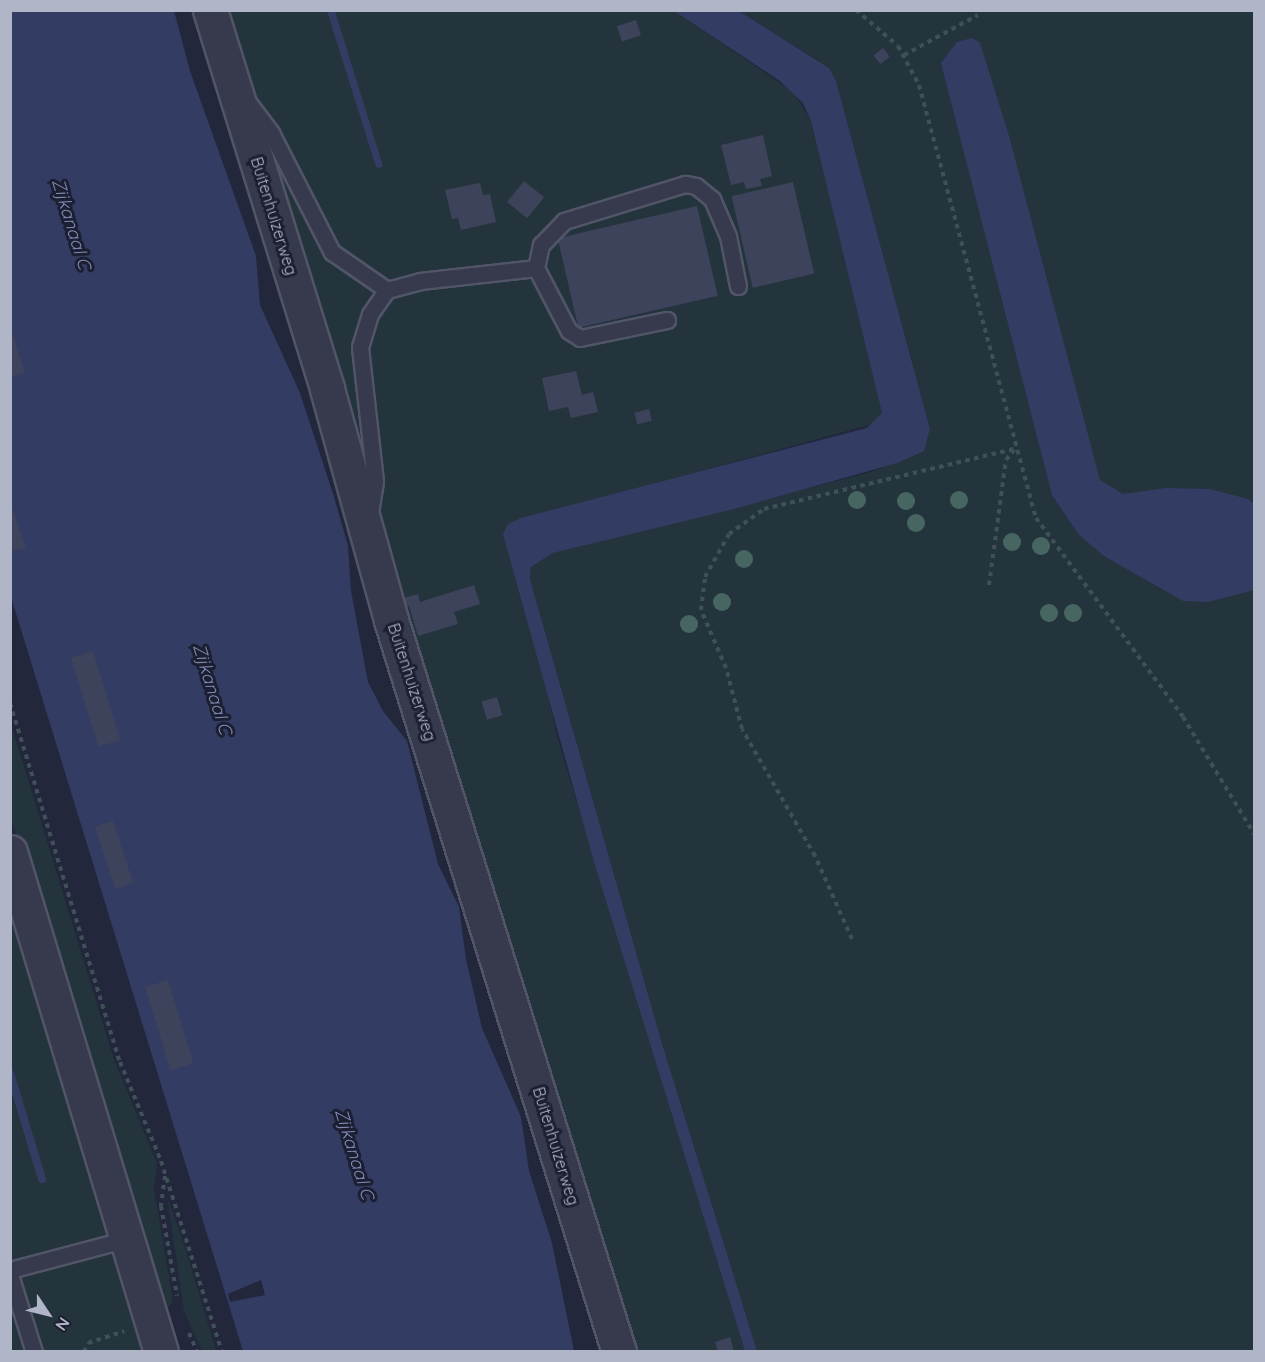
<!DOCTYPE html>
<html>
<head>
<meta charset="utf-8">
<style>
  body { margin:0 }
  #map { position:relative; width:1265px; height:1362px; overflow:hidden; background:#22273c; font-family:Quicksand,sans-serif }
  div>[style] { position:absolute }
  .green>* { inset:0; background:#24343d }
  .water>* { inset:0; background:#333c62 }
  .pier>* { inset:0; background:#22273c }
  .stream>* { height:8px; margin:-4px; padding:0 4px; transform-origin:4px; border-radius:4px; background:#333c62 }
  .building>* { inset:0; background:#3e435c; transform-origin:0 0 }
  .path>* { height:4px; margin-top:-2px; transform-origin:0; background:repeating-linear-gradient(90deg,#3f5057 0 4.5px,transparent 0 9px) }
  .roads { filter:drop-shadow(2px 0 #515567) drop-shadow(-2px 0 #515567) drop-shadow(0 2px #515567) drop-shadow(0 -2px #515567) }
  .service>* { height:15px; margin:-7.5px; padding:0 7.5px; transform-origin:7.5px; border-radius:7.5px; background:#363a4c }
  .tertiary>* { height:33px; margin:-16.5px; padding:0 16.5px; transform-origin:16.5px; border-radius:16.5px; background:#363a4c }
  .trees>* { width:18px; height:18px; margin:-9px; border-radius:50%; background:#486661 }
  span { translate:-50% -50%; white-space:nowrap; text-align:center; line-height:1.15; -webkit-text-stroke:6px #1b1f31; paint-order:stroke }
  .street-label { font-size:16px; color:#b1b5c8 }
  .water-label { font-size:18px; color:#808bb5; font-style:italic }
  .frame { position:absolute; inset:0; border:12px solid #b1b5c8; pointer-events:none }
  .north { position:absolute; left:18px; top:1284px; width:60px; height:60px; -webkit-text-stroke:4px #1b1f31; paint-order:stroke; rotate:125deg; font-size:16px; font-weight:700; line-height:24px; text-align:center; color:#b1b5c8 }
  .north::after { content:''; display:block; margin:auto; width:21px; height:27px; background:#b1b5c8; clip-path:polygon(50% 0,100% 100%,50% 72%,0 100%) }
</style>
</head>
<body>
<div id="map">
  <div class="green">
    <div style="clip-path:polygon(218px 11px,674px 11px,793px 92px,811px 121px,879px 399px,882px 413px,876px 423px,508px 524px,558px 740px,745px 1351px,626px 1351px)"></div>
    <div style="clip-path:polygon(739px 11px,1254px 11px,1254px 1351px,757px 1351px,661px 1040px,530px 579px,531px 567px,553px 553px,868px 473px,924px 451px,930px 429px,836px 81px,816px 59px)"></div>
    <div style="clip-path:polygon(10px 721px,114px 1060px,157px 1163px,154px 1189px,173px 1301px,166px 1312px,11px 819px)"></div>
    <div style="clip-path:polygon(10px 900px,148px 1351px,11px 1351px)"></div>
    <div style="clip-path:polygon(167px 1196px,185px 1247px,216px 1351px,202px 1351px,184px 1311px)"></div>
  </div>
  <div class="water">
    <div style="clip-path:polygon(10px 11px,174px 11px,190px 71px,256px 256px,260px 305px,300px 393px,334px 497px,348px 546px,351px 591px,368px 682px,383px 711px,407px 741px,438px 864px,459px 907px,466px 959px,482px 1028px,521px 1117px,529px 1171px,552px 1243px,574px 1351px,243px 1351px,11px 597px)"></div>
    <div style="clip-path:polygon(327px 11px,335px 11px,383px 166px,380px 168px,376px 167px)"></div>
    <div style="clip-path:polygon(674px 11px,739px 11px,829px 68px,836px 81px,930px 429px,924px 451px,897px 463px,734px 509px,553px 553px,531px 567px,530px 579px,661px 1040px,757px 1351px,745px 1351px,594px 862px,503px 534px,508px 524px,521px 518px,867px 428px,882px 413px,811px 121px,803px 103px,780px 81px)"></div>
    <div style="clip-path:polygon(972px 38px,980px 43px,1009px 136px,1100px 480px,1123px 494px,1166px 488px,1210px 489px,1248px 499px,1254px 504px,1254px 590px,1208px 602px,1183px 601px,1104px 556px,1079px 535px,1052px 495px,941px 63px,957px 42px)"></div>
  </div>
  <div class="pier">
    <div style="clip-path:polygon(261px 1280px,265px 1295px,230px 1302px,228px 1294px)"></div>
  </div>
  <div class="stream">
    <div style="left:10px;top:1073px;width:111px;rotate:73.2deg"></div>
  </div>
  <div class="building">
    <div style="left:636px;top:20px;width:16px;height:20px;rotate:72deg"></div>
    <div style="left:883px;top:48px;width:11px;height:12px;rotate:52deg"></div>
    <div style="clip-path:polygon(763px 135px,772px 176px,760px 179px,762px 186px,746px 189px,744px 182px,731px 185px,721px 145px)"></div>
    <div style="left:524px;top:181px;width:26px;height:27px;rotate:39deg"></div>
    <div style="left:793px;top:182px;width:94px;height:63px;rotate:77deg"></div>
    <div style="clip-path:polygon(480px 183px,483px 195px,490px 194px,496px 222px,461px 230px,458px 218px,452px 219px,445px 190px)"></div>
    <div style="left:697px;top:206px;width:92px;height:143px;rotate:77deg"></div>
    <div style="clip-path:polygon(10px 325px,25px 373px,10px 377px)"></div>
    <div style="clip-path:polygon(576px 371px,582px 395px,593px 392px,598px 412px,571px 418px,568px 407px,549px 411px,542px 378px)"></div>
    <div style="left:649px;top:409px;width:12px;height:15px;rotate:76deg"></div>
    <div style="clip-path:polygon(10px 501px,26px 548px,10px 552px)"></div>
    <div style="clip-path:polygon(474px 585px,480px 604px,454px 612px,458px 624px,418px 636px,409px 606px,403px 608px,400px 599px,418px 594px,420px 602px)"></div>
    <div style="left:93px;top:651px;width:93px;height:23px;rotate:73deg"></div>
    <div style="left:497px;top:697px;width:19px;height:16px;rotate:74deg"></div>
    <div style="left:113px;top:821px;width:65px;height:19px;rotate:72deg"></div>
    <div style="left:168px;top:980px;width:87px;height:24px;rotate:73deg"></div>
    <div style="clip-path:polygon(730px 1337px,734px 1352px,718px 1352px,715px 1342px)"></div>
  </div>
  <div class="path">
    <div style="left:856px;top:10px;width:55px;rotate:40.6deg"></div>
    <div style="left:898px;top:46px;width:44px;rotate:61.7deg"></div>
    <div style="left:919px;top:85px;width:449px;rotate:74.9deg"></div>
    <div style="left:1036px;top:518px;width:247px;rotate:53.5deg"></div>
    <div style="left:1183px;top:717px;width:137px;rotate:58.7deg"></div>
    <div style="left:904px;top:55px;width:84px;rotate:-28.4deg"></div>
    <div style="left:989px;top:585px;width:126px;rotate:-82.3deg"></div>
    <div style="left:1006px;top:460px;width:13px;rotate:-51deg"></div>
    <div style="left:10px;top:703px;width:375px;rotate:73deg"></div>
    <div style="left:120px;top:1062px;width:107px;rotate:67.5deg"></div>
    <div style="left:161px;top:1161px;width:201px;rotate:72.3deg"></div>
    <div style="left:852px;top:939px;width:91px;rotate:-114deg"></div>
    <div style="left:815px;top:856px;width:146px;rotate:-119.9deg"></div>
    <div style="left:742px;top:729px;width:63px;rotate:-104.7deg"></div>
    <div style="left:726px;top:668px;width:63px;rotate:-113.3deg"></div>
    <div style="left:701px;top:610px;width:33px;rotate:-83deg"></div>
    <div style="left:705px;top:577px;width:49px;rotate:-60.8deg"></div>
    <div style="left:729px;top:534px;width:43px;rotate:-35.5deg"></div>
    <div style="left:764px;top:509px;width:257px;rotate:-13.5deg"></div>
    <div style="left:165px;top:1176px;width:30px;rotate:98deg"></div>
    <div style="left:161px;top:1206px;width:91px;rotate:79.9deg"></div>
    <div style="left:189px;top:1333px;width:21px;rotate:67deg"></div>
    <div style="left:84px;top:1352px;width:10px;rotate:-66deg"></div>
    <div style="left:88px;top:1343px;width:38px;rotate:-18deg"></div>
  </div>
  <div class="roads">
    <div class="service">
      <div style="left:248px;top:102px;width:39px;rotate:53deg"></div>
      <div style="left:271px;top:133px;width:134px;rotate:62.9deg"></div>
      <div style="left:332px;top:252px;width:67px;rotate:34.6deg"></div>
      <div style="left:536px;top:268px;width:71px;rotate:62.4deg"></div>
      <div style="left:569px;top:331px;width:13px;rotate:32deg"></div>
      <div style="left:580px;top:338px;width:89px;rotate:-11.7deg"></div>
      <div style="left:370px;top:513px;width:32px;rotate:-81deg"></div>
      <div style="left:375px;top:481px;width:135px;rotate:-96.4deg"></div>
      <div style="left:360px;top:347px;width:34px;rotate:-73deg"></div>
      <div style="left:370px;top:314px;width:29px;rotate:-55deg"></div>
      <div style="left:387px;top:290px;width:34px;rotate:-15deg"></div>
      <div style="left:420px;top:281px;width:117px;rotate:-6.4deg"></div>
      <div style="left:536px;top:268px;width:24px;rotate:-78deg"></div>
      <div style="left:541px;top:245px;width:33px;rotate:-46deg"></div>
      <div style="left:564px;top:221px;width:127px;rotate:-17deg"></div>
      <div style="left:685px;top:184px;width:11px;rotate:10deg"></div>
      <div style="left:696px;top:186px;width:21px;rotate:39deg"></div>
      <div style="left:712px;top:199px;width:40px;rotate:66.6deg"></div>
      <div style="left:728px;top:236px;width:51px;rotate:78.7deg"></div>
      <div style="left:10px;top:1270px;width:121px;rotate:-14.8deg"></div>
      <div style="left:10px;top:1275px;width:81px;rotate:72.7deg"></div>
    </div>
    <div class="tertiary">
      <div style="left:210px;top:10px;width:397px;rotate:72.8deg"></div>
      <div style="left:327px;top:389px;width:240px;rotate:74.5deg"></div>
      <div style="left:391px;top:620px;width:767px;rotate:72.7deg"></div>
      <div style="left:10px;top:852px;width:522px;rotate:73.2deg"></div>
    </div>
  </div>
  <div class="trees">
    <div style="left:857px;top:500px"></div>
    <div style="left:959px;top:500px"></div>
    <div style="left:906px;top:501px"></div>
    <div style="left:916px;top:523px"></div>
    <div style="left:1012px;top:542px"></div>
    <div style="left:1041px;top:546px"></div>
    <div style="left:744px;top:559px"></div>
    <div style="left:722px;top:602px"></div>
    <div style="left:1049px;top:613px"></div>
    <div style="left:1073px;top:613px"></div>
    <div style="left:689px;top:624px"></div>
  </div>
  <div class="street-label">
    <span style="left:274px;top:216px;rotate:73deg">Buitenhuizerweg</span>
    <span style="left:412px;top:682px;rotate:72deg">Buitenhuizerweg</span>
    <span style="left:556px;top:1146px;rotate:73deg">Buitenhuizerweg</span>
  </div>
  <div class="water-label">
    <span style="left:71px;top:224px;rotate:73deg">Zijkanaal C</span>
    <span style="left:212px;top:689px;rotate:73deg">Zijkanaal C</span>
    <span style="left:354px;top:1154px;rotate:73deg">Zijkanaal C</span>
  </div>
  <div class="frame"></div>
  <div class="north">N</div>
</div>
</body>
</html>
